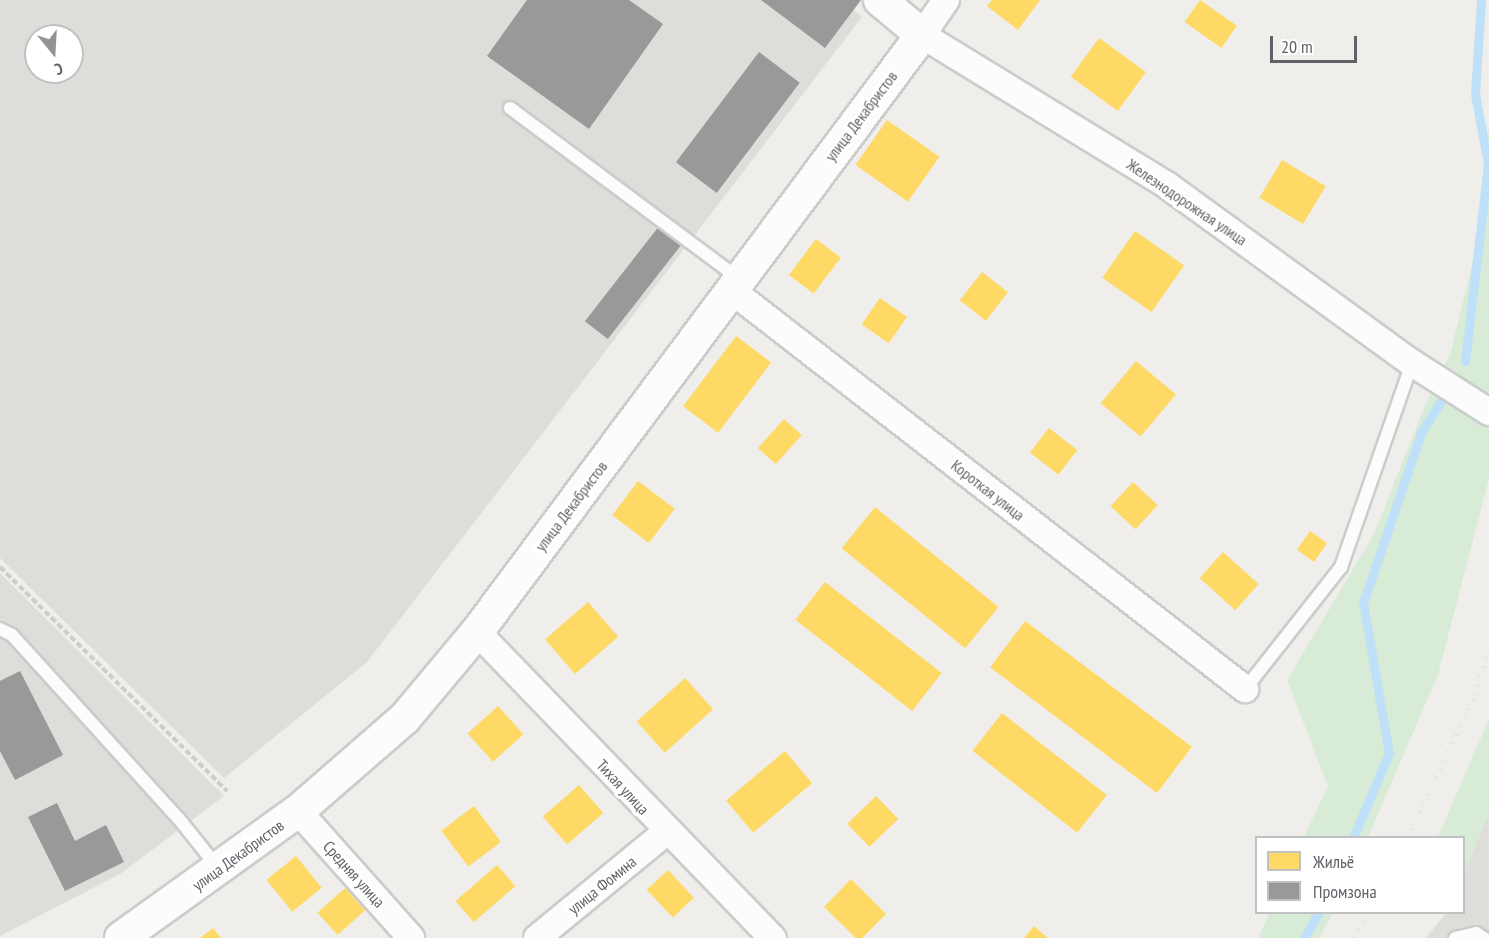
<!DOCTYPE html>
<html>
<head>
<meta charset="utf-8">
<style>
  body { margin:0 }
  #map { position:relative; width:1489px; height:938px; overflow:hidden; background:#efeeea; font-family:"PT Sans Narrow",sans-serif }
  div>[style] { position:absolute }
  .industrial>* { inset:0; background:#dfddda }
  .green>* { inset:0; background:#d8ebd6 }
  .homes>* { inset:0; background:#ffd966; transform-origin:0 0 }
  .industry>* { inset:0; background:#999; transform-origin:0 0 }
  .stream>* { height:9px; margin:-4.5px; padding:0 4.5px; transform-origin:4.5px; border-radius:4.5px; background:#bfe0f9 }
  .path>* { height:4px; margin-top:-2px; transform-origin:0; background:repeating-linear-gradient(90deg,#cacfcc 0 6px,transparent 0 9px) }
  .roads { filter:drop-shadow(2px 0 #cbcccc) drop-shadow(-2px 0 #cbcccc) drop-shadow(0 2px #cbcccc) drop-shadow(0 -2px #cbcccc) }
  .service>* { height:12px; margin:-6px; padding:0 6px; transform-origin:6px; border-radius:6px; background:#fdfcfc }
  .minor>* { height:26px; margin:-13px; padding:0 13px; transform-origin:13px; border-radius:13px; background:#fdfcfc }
  .tertiary>* { height:32px; margin:-16px; padding:0 16px; transform-origin:16px; border-radius:16px; background:#fdfcfc }
  .rail>* { height:4.5px; margin-top:-2.25px; transform-origin:0; background:repeating-linear-gradient(90deg,#e4e4e4 0 1.5px,transparent 0 9.5px) }
  span { translate:-50% -50%; white-space:nowrap; text-align:center; line-height:1.15; -webkit-text-stroke:6px #fff; paint-order:stroke }
  .street-label { font-size:16px; color:#5f6368 }
  .legend { position:absolute; left:1255px; top:836px; width:210px; height:78px; box-sizing:border-box; background:#fff; border:2px solid #bfc1c3; margin:0; padding:8px 10px; list-style:none; font-size:18px; color:#5f6368 }
  .legend li { display:flex; align-items:center; gap:12px; height:30px }
  .legend b { width:30px; border:2px solid #bfc1c3 }
  .north { position:absolute; left:24px; top:24px; width:60px; height:60px; box-sizing:border-box; background:#fff; border:2px solid #bfc1c3; border-radius:50%; rotate:162deg; font-size:16px; font-weight:700; line-height:24px; text-align:center; color:#5f6368 }
  .north::after { content:''; display:block; margin:auto; width:21px; height:27px; background:#919496; clip-path:polygon(50% 0,100% 100%,50% 72%,0 100%) }
  .scale { position:absolute; left:1270px; top:36px; width:87px; height:27px; box-sizing:border-box; border:3px solid #5f6368; border-top:0; padding-left:8px; font-size:18px; line-height:21px; white-space:nowrap; color:#5f6368; -webkit-text-stroke:4px #fff; paint-order:stroke }
</style>
</head>
<body>
<div id="map">
  <div class="industrial">
    <div style="clip-path:polygon(evenodd,0 0,842px 0,862px 17px,367px 662px,224px 778px,0 558px,0 0,36px 36px,72px 36px,72px 72px,36px 72px,36px 36px)"></div>
    <div style="clip-path:polygon(0 573px,224px 796px,120px 874px,0 936px)"></div>
    <div style="clip-path:polygon(1489px 813px,1489px 938px,1426px 938px,1446px 913px,1464px 912px,1464px 872px)"></div>
  </div>
  <div class="green">
    <div style="clip-path:polygon(1489px 124px,1489px 478px,1438px 675px,1368px 837px,1304px 837px,1328px 786px,1287px 680px,1374px 534px,1426px 403px,1450px 355px,1477px 244px)"></div>
    <div style="clip-path:polygon(1489px 719px,1489px 813px,1464px 872px,1464px 838px,1438px 837px)"></div>
    <div style="clip-path:polygon(1270px 912px,1333px 912px,1333px 913px,1319px 938px,1258px 938px)"></div>
  </div>
  <div class="homes">
    <div style="clip-path:polygon(992px 0,1040px 0,1018px 30px,987px 6px)"></div>
    <div style="left:1200px;top:0;width:45px;height:27px;rotate:35deg"></div>
    <div style="left:1099px;top:38px;width:58px;height:48px;rotate:36deg"></div>
    <div style="left:887px;top:120px;width:64px;height:55px;rotate:35deg"></div>
    <div style="left:1282px;top:160px;width:51px;height:44px;rotate:31deg"></div>
    <div style="left:1135px;top:231px;width:60px;height:57px;rotate:35deg"></div>
    <div style="left:816px;top:239px;width:31px;height:45px;rotate:37deg"></div>
    <div style="left:982px;top:272px;width:33px;height:36px;rotate:38deg"></div>
    <div style="left:880px;top:298px;width:33px;height:32px;rotate:35deg"></div>
    <div style="left:736px;top:336px;width:44px;height:88px;rotate:37deg"></div>
    <div style="left:1136px;top:361px;width:52px;height:55px;rotate:40deg"></div>
    <div style="left:784px;top:419px;width:24px;height:39px;rotate:42deg"></div>
    <div style="left:1049px;top:428px;width:36px;height:31px;rotate:38deg"></div>
    <div style="left:638px;top:481px;width:46px;height:43px;rotate:37deg"></div>
    <div style="left:1133px;top:482px;width:34px;height:33px;rotate:43deg"></div>
    <div style="left:875px;top:507px;width:159px;height:53px;rotate:39deg"></div>
    <div style="left:1310px;top:531px;width:21px;height:23px;rotate:35deg"></div>
    <div style="left:1223px;top:552px;width:48px;height:35px;rotate:42deg"></div>
    <div style="left:825px;top:582px;width:148px;height:48px;rotate:38deg"></div>
    <div style="left:588px;top:602px;width:46px;height:57px;rotate:49deg"></div>
    <div style="left:1025px;top:621px;width:209px;height:58px;rotate:37deg"></div>
    <div style="left:685px;top:678px;width:42px;height:65px;rotate:48deg"></div>
    <div style="left:498px;top:706px;width:38px;height:41px;rotate:48deg"></div>
    <div style="left:1002px;top:713px;width:133px;height:48px;rotate:38deg"></div>
    <div style="left:785px;top:751px;width:42px;height:77px;rotate:50deg"></div>
    <div style="left:579px;top:785px;width:37px;height:48px;rotate:49deg"></div>
    <div style="left:876px;top:796px;width:32px;height:40px;rotate:46deg"></div>
    <div style="left:474px;top:806px;width:45px;height:41px;rotate:53deg"></div>
    <div style="left:296px;top:856px;width:41px;height:38px;rotate:51deg"></div>
    <div style="left:497px;top:865px;width:28px;height:55px;rotate:49deg"></div>
    <div style="left:668px;top:870px;width:38px;height:29px;rotate:47deg"></div>
    <div style="clip-path:polygon(851px 879px,886px 914px,862px 938px,856px 938px,824px 907px)"></div>
    <div style="left:345px;top:888px;width:30px;height:37px;rotate:48deg"></div>
    <div style="clip-path:polygon(1034px 926px,1048px 938px,1024px 938px)"></div>
    <div style="clip-path:polygon(213px 928px,221px 938px,200px 938px)"></div>
  </div>
  <div class="industry">
    <div style="clip-path:polygon(527px 0,629px 0,663px 24px,589px 129px,487px 56px)"></div>
    <div style="clip-path:polygon(761px 0,861px 0,825px 48px)"></div>
    <div style="left:759px;top:52px;width:51px;height:138px;rotate:37deg"></div>
    <div style="left:660px;top:225px;width:29px;height:122px;rotate:38deg"></div>
    <div style="clip-path:polygon(20px 671px,63px 755px,15px 780px,0 751px,0 681px)"></div>
    <div style="clip-path:polygon(57px 803px,75px 841px,106px 825px,124px 862px,65px 891px,28px 817px)"></div>
  </div>
  <div class="stream">
    <div style="left:1465px;top:361px;width:198px;rotate:-83.3deg"></div>
    <div style="left:1488px;top:164px;width:71px;rotate:-100.5deg"></div>
    <div style="left:1475px;top:94px;width:94px;rotate:-86.3deg"></div>
    <div style="left:1353px;top:838px;width:92px;rotate:-67deg"></div>
    <div style="left:1389px;top:753px;width:152px;rotate:-99.8deg"></div>
    <div style="left:1363px;top:603px;width:182px;rotate:-71.1deg"></div>
    <div style="left:1422px;top:431px;width:41px;rotate:-57.8deg"></div>
    <div style="left:1304px;top:938px;width:30px;rotate:-60deg"></div>
  </div>
  <div class="path">
    <div style="left:0;top:567px;width:319px;rotate:44.6deg"></div>
  </div>
  <div class="roads">
    <div class="service">
      <div style="left:510px;top:108px;width:284px;rotate:36.7deg"></div>
      <div style="left:0;top:629px;width:13px;rotate:27deg"></div>
      <div style="left:12px;top:635px;width:248px;rotate:47.8deg"></div>
      <div style="left:179px;top:819px;width:64px;rotate:51.3deg"></div>
      <div style="left:1245px;top:689px;width:155px;rotate:-51.8deg"></div>
      <div style="left:1341px;top:567px;width:216px;rotate:-70.8deg"></div>
      <div style="left:1455px;top:938px;width:22px;rotate:-13deg"></div>
      <div style="left:1476px;top:933px;width:9px;rotate:32deg"></div>
    </div>
    <div class="minor">
      <div style="left:946px;top:0;width:42px;rotate:124.4deg"></div>
      <div style="left:922px;top:35px;width:289px;rotate:31.5deg"></div>
      <div style="left:1168px;top:186px;width:301px;rotate:36deg"></div>
      <div style="left:1412px;top:363px;width:91px;rotate:32.5deg"></div>
      <div style="left:731px;top:290px;width:651px;rotate:37.82deg"></div>
      <div style="left:477px;top:632px;width:426px;rotate:46deg"></div>
      <div style="left:298px;top:811px;width:170px;rotate:48.3deg"></div>
      <div style="left:537px;top:938px;width:167px;rotate:-39.4deg"></div>
    </div>
    <div class="tertiary">
      <div style="left:121px;top:938px;width:218px;rotate:-35.7deg"></div>
      <div style="left:298px;top:811px;width:142px;rotate:-41deg"></div>
      <div style="left:405px;top:718px;width:112px;rotate:-50.1deg"></div>
      <div style="left:477px;top:632px;width:745px;rotate:-53.3deg"></div>
      <div style="left:922px;top:35px;width:55px;rotate:-140.2deg"></div>
    </div>
  </div>
  <div class="rail">
    <div style="left:1407px;top:838px;width:158px;rotate:-64.6deg"></div>
    <div style="left:1475px;top:695px;width:54px;rotate:-74.9deg"></div>
    <div style="left:1354px;top:938px;width:30px;rotate:-62deg"></div>
  </div>
  <div class="street-label">
    <span style="left:861px;top:116px;rotate:-53deg">улица Декабристов</span>
    <span style="left:1187px;top:202px;rotate:34deg">Железнодорожная улица</span>
    <span style="left:988px;top:490px;rotate:38deg">Короткая улица</span>
    <span style="left:571px;top:506px;rotate:-53deg">улица Декабристов</span>
    <span style="left:623px;top:787px;rotate:47deg">Тихая улица</span>
    <span style="left:238px;top:855px;rotate:-36deg">улица Декабристов</span>
    <span style="left:354px;top:874px;rotate:48deg">Средняя улица</span>
    <span style="left:602px;top:885px;rotate:-39deg">улица Фомина</span>
  </div>
  <ul class="legend">
  <li><b style="height:16px;background:#ffd966"></b>Жильё</li>
  <li><b style="height:16px;background:#999"></b>Промзона</li>
  </ul>
  <div class="north">С</div>
  <div class="scale">20 m</div>
</div>
</body>
</html>
